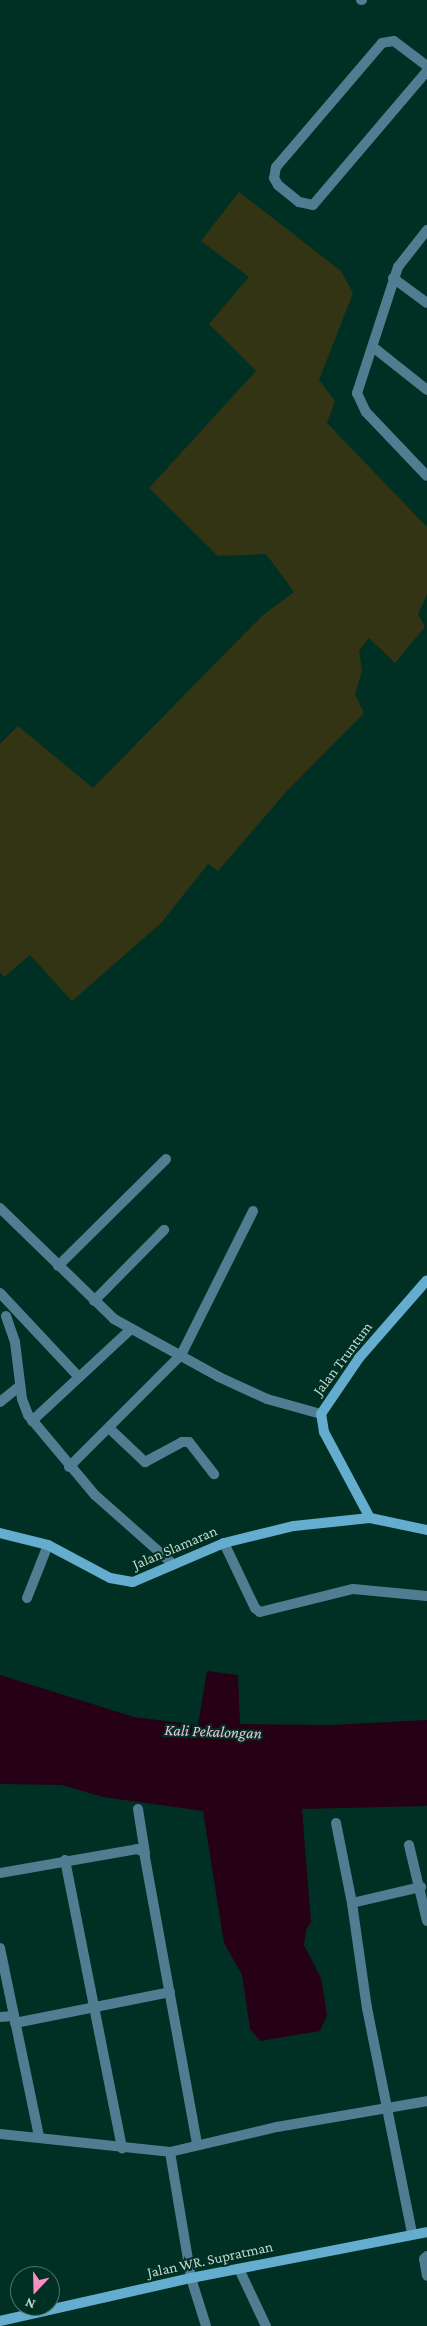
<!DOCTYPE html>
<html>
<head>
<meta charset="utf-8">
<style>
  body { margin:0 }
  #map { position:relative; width:427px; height:2326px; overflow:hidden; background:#003023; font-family:"Crimson Pro",serif }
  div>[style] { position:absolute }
  .green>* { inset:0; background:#333414 }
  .water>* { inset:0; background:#260015 }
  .street>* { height:10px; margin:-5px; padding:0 5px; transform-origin:5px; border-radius:5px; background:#517d92 }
  .secondary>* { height:10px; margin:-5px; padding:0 5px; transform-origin:5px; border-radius:5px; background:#65adcf }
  span { translate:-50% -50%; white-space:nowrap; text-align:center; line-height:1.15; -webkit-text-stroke:4px #003023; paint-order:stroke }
  .street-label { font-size:15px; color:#c1d8cf }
  .water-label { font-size:16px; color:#f3c1d7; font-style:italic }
  .north { position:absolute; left:10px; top:2266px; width:50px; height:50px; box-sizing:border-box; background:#003023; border:1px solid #4d7368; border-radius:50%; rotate:201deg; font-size:14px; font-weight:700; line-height:20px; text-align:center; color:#c1d8cf }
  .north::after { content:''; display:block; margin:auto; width:18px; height:22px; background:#fb8fc4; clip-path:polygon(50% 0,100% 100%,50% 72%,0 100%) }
</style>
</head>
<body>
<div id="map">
  <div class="green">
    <div style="clip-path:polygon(239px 192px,341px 271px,353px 293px,319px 380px,335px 401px,327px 423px,427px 527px,427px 594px,418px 614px,425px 627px,395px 663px,369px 638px,359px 651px,362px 671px,355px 694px,364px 713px,286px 792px,218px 871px,208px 864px,161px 923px,72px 1001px,30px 955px,4px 977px,0 972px,0 744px,18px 726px,93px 788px,263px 615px,294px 592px,266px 554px,218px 556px,149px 488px,256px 371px,209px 324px,249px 277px,201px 241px)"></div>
  </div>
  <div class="water">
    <div style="clip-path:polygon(207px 1671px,238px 1675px,240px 1724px,331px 1725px,427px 1720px,427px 1806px,302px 1809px,311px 1922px,306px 1930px,304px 1945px,321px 1978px,327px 2015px,320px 2031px,260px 2041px,250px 2029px,242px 1975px,224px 1943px,203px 1811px,103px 1797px,62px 1785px,0 1784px,0 1675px,134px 1717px,198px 1725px)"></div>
  </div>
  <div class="street">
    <div style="left:361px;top:0;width:1px"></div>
    <div style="left:427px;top:66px;width:41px;rotate:-142.9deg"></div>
    <div style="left:394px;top:41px;width:12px;rotate:171deg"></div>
    <div style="left:382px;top:43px;width:163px;rotate:130.5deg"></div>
    <div style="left:276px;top:167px;width:11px;rotate:100deg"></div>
    <div style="left:274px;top:178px;width:8px;rotate:60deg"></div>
    <div style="left:278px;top:185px;width:27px;rotate:39deg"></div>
    <div style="left:299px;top:202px;width:14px;rotate:12deg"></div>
    <div style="left:313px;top:205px;width:176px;rotate:-49.6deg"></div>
    <div style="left:427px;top:230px;width:47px;rotate:128.1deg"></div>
    <div style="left:398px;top:267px;width:133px;rotate:108deg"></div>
    <div style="left:357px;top:393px;width:21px;rotate:65deg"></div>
    <div style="left:366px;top:412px;width:88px;rotate:46.4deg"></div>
    <div style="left:393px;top:278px;width:42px;rotate:36.3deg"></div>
    <div style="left:373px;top:347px;width:69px;rotate:38.5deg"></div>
    <div style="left:0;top:1208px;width:159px;rotate:44.2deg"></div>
    <div style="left:114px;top:1319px;width:120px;rotate:28.9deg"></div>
    <div style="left:219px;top:1377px;width:53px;rotate:24.6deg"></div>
    <div style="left:267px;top:1399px;width:56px;rotate:15.5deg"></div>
    <div style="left:58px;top:1266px;width:152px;rotate:-44.7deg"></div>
    <div style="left:0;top:1293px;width:115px;rotate:46.8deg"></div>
    <div style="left:94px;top:1301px;width:100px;rotate:-45.4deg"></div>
    <div style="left:6px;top:1316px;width:28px;rotate:71deg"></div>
    <div style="left:15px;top:1342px;width:57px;rotate:83deg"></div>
    <div style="left:22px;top:1399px;width:17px;rotate:69deg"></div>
    <div style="left:28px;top:1415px;width:104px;rotate:50.1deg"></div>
    <div style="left:95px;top:1495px;width:104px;rotate:41.5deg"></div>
    <div style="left:0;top:1402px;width:26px;rotate:-39deg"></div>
    <div style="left:32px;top:1421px;width:135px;rotate:-42.9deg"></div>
    <div style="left:109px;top:1428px;width:50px;rotate:43.4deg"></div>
    <div style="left:145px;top:1462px;width:42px;rotate:-28.4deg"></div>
    <div style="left:182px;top:1442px;width:7px"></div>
    <div style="left:189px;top:1442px;width:41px;rotate:52deg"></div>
    <div style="left:69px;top:1467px;width:158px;rotate:-45deg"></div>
    <div style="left:181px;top:1355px;width:161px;rotate:-63.4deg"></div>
    <div style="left:224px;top:1543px;width:72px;rotate:64.5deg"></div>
    <div style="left:255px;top:1608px;width:6px;rotate:39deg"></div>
    <div style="left:260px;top:1612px;width:96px;rotate:-13.9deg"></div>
    <div style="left:353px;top:1589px;width:74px;rotate:5.4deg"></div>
    <div style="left:27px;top:1598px;width:57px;rotate:-68.4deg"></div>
    <div style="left:138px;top:1809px;width:45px;rotate:81deg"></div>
    <div style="left:336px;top:1823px;width:82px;rotate:78.7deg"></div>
    <div style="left:352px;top:1903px;width:106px;rotate:81.9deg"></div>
    <div style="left:367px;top:2008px;width:230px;rotate:78.7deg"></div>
    <div style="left:409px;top:1845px;width:78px;rotate:76.7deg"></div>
    <div style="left:65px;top:1860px;width:294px;rotate:78.8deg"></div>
    <div style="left:0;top:1873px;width:139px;rotate:-9.9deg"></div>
    <div style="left:137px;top:1849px;width:8px;rotate:23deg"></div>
    <div style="left:144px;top:1852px;width:298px;rotate:79.7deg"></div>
    <div style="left:352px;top:1903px;width:71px;rotate:-13.1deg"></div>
    <div style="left:0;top:1948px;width:193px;rotate:78.3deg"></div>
    <div style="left:0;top:2017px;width:14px;rotate:-4deg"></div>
    <div style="left:15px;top:2023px;width:158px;rotate:-11.3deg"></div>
    <div style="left:0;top:2134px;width:171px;rotate:6deg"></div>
    <div style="left:170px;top:2152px;width:110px;rotate:-13.2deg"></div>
    <div style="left:277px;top:2127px;width:152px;rotate:-9.8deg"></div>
    <div style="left:170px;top:2152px;width:128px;rotate:80.5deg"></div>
    <div style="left:191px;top:2278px;width:50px;rotate:72.6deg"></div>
    <div style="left:427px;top:2256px;width:4px;rotate:135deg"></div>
    <div style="left:424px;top:2259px;width:17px;rotate:80deg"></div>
    <div style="left:239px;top:2269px;width:63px;rotate:64.7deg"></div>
  </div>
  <div class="secondary">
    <div style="left:370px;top:1518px;width:98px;rotate:-118.1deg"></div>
    <div style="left:324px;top:1432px;width:18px;rotate:-99deg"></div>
    <div style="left:321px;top:1414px;width:68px;rotate:-55.8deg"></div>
    <div style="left:359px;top:1358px;width:103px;rotate:-48.9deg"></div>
    <div style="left:0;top:1533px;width:49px;rotate:14deg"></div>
    <div style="left:48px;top:1545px;width:70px;rotate:28deg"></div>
    <div style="left:110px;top:1578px;width:23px;rotate:10deg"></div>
    <div style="left:133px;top:1582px;width:99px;rotate:-23.2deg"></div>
    <div style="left:224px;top:1543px;width:72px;rotate:-13.7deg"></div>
    <div style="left:294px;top:1526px;width:76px;rotate:-6deg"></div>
    <div style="left:370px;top:1518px;width:58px;rotate:11.9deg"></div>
    <div style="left:0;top:2321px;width:196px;rotate:-12.7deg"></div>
    <div style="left:191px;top:2278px;width:240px;rotate:-11deg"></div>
  </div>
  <div class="street-label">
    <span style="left:343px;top:1359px;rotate:-53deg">Jalan Truntum</span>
    <span style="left:175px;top:1548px;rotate:-23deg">Jalan Slamaran</span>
    <span style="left:210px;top:2260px;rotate:-12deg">Jalan WR. Supratman</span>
  </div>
  <div class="water-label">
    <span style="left:213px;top:1732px;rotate:2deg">Kali Pekalongan</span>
  </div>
  <div class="north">N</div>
</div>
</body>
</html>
